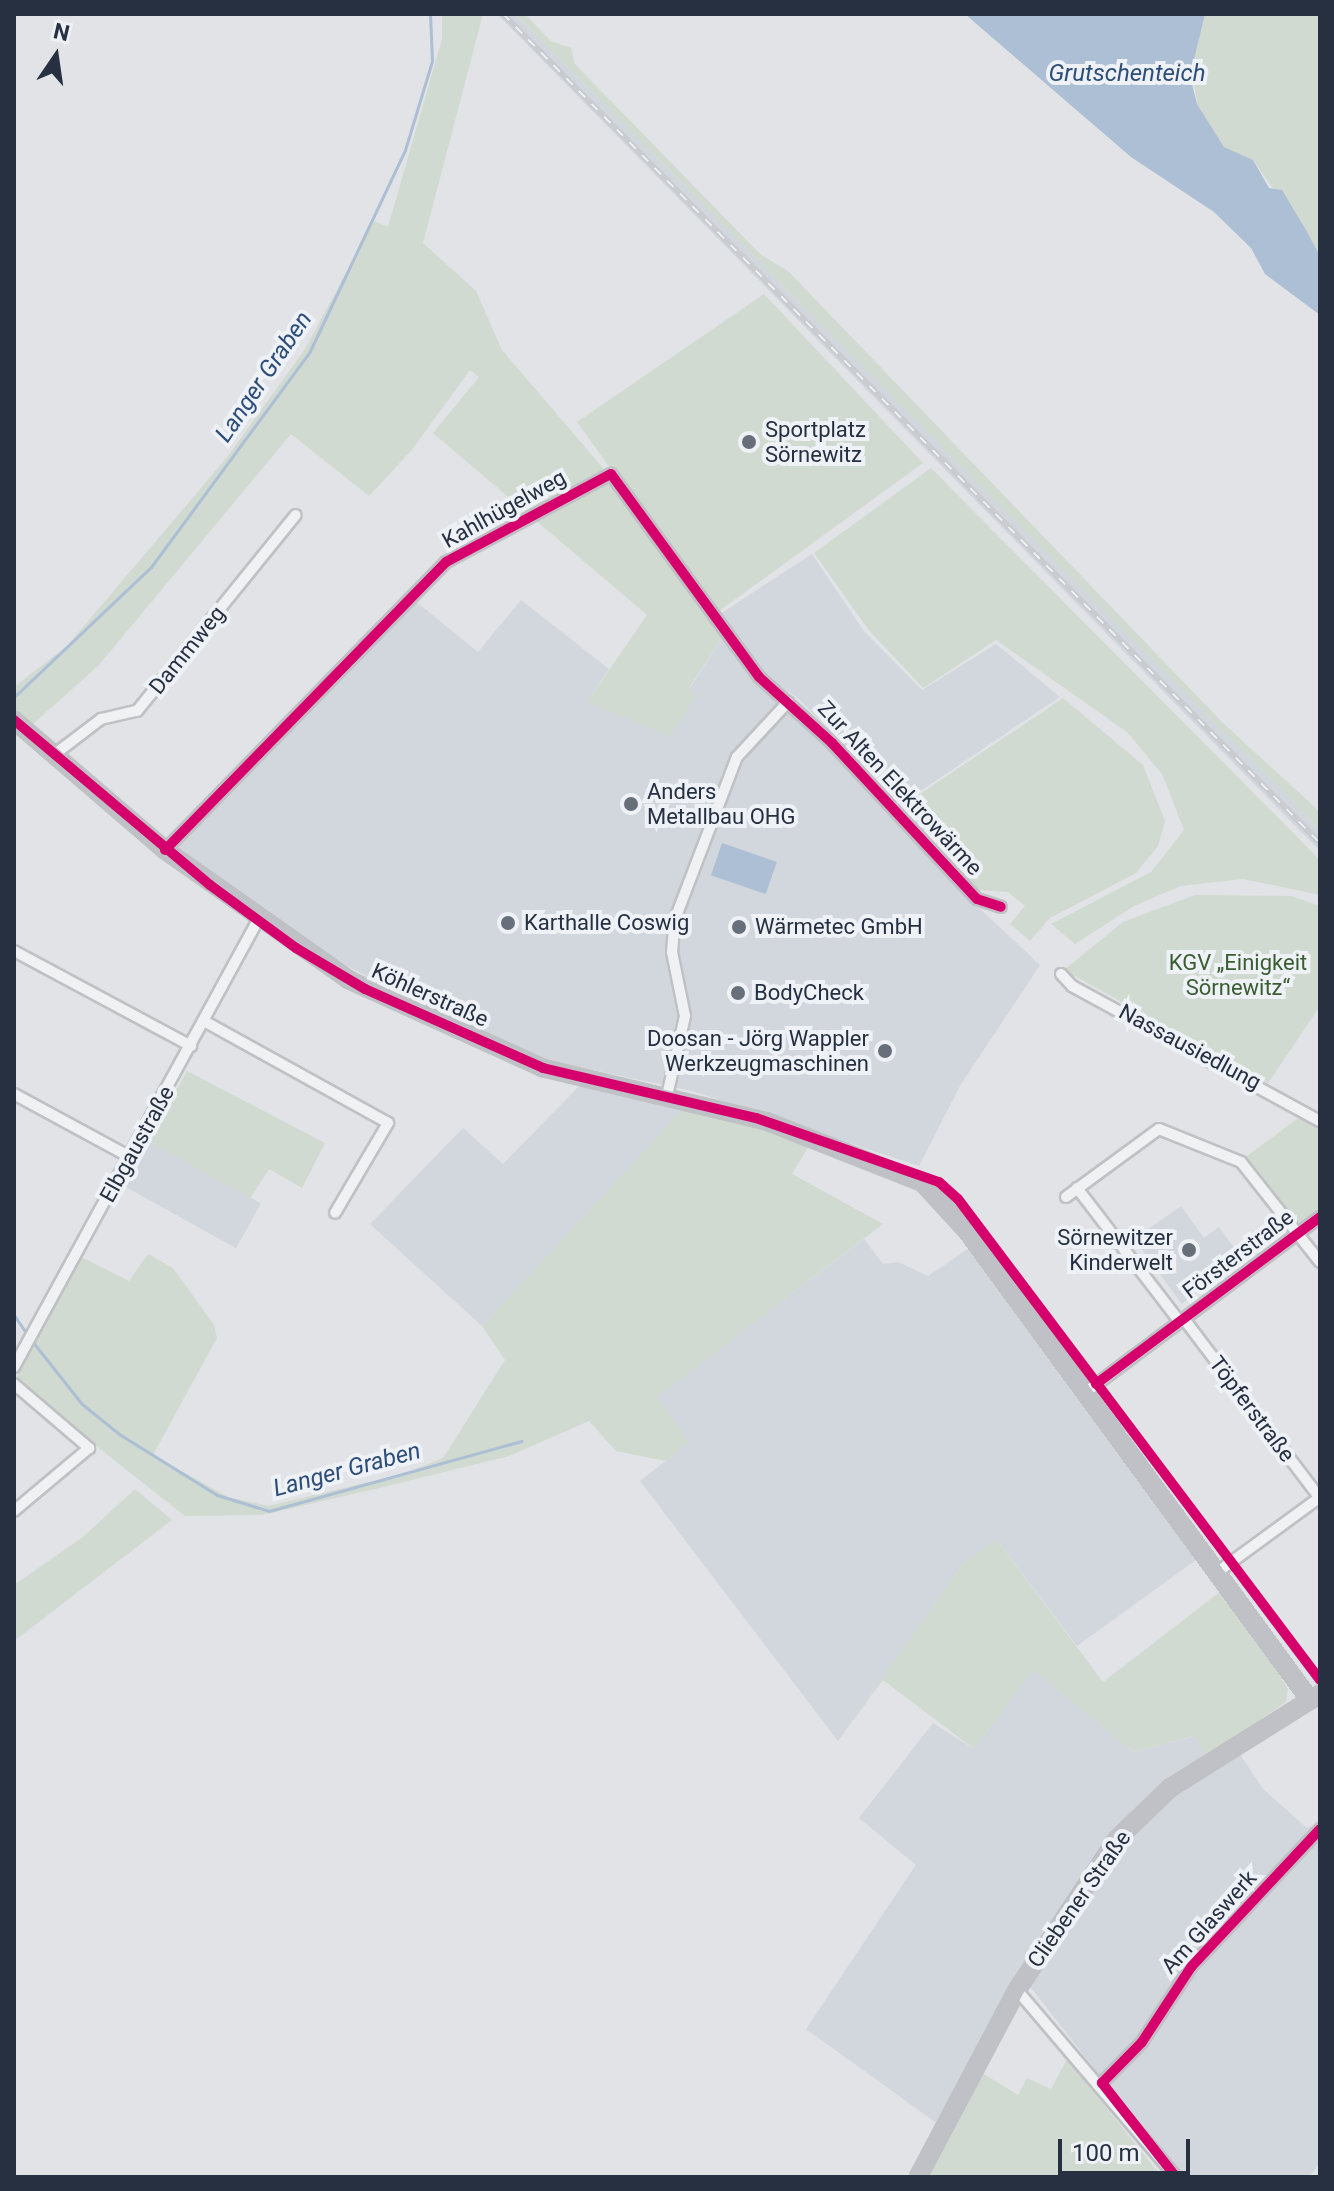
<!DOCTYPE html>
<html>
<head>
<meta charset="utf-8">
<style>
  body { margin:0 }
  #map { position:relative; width:1334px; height:2191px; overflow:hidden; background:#e1e3e6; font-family:Roboto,sans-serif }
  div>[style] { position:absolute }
  .built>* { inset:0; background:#d2d6dd; transform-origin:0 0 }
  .green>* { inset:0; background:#d1dad0 }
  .water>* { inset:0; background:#acbfd4; transform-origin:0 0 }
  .stream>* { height:3px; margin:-1.5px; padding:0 1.5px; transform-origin:1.5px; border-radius:1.5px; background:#acbfd4 }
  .roads { filter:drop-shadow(2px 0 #bfc1c4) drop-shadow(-2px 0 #bfc1c4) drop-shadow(0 2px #bfc1c4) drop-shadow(0 -2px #bfc1c4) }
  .street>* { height:10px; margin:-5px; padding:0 5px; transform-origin:5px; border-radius:5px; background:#f0f1f3 }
  .secondary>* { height:14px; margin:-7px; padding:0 7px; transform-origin:7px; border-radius:7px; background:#bfc1c6 }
  .rail>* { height:6px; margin-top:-3px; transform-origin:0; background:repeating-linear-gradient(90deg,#eef1f6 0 9px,#c9cbce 0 18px); box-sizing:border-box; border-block:2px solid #c9cbce }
  .cycleway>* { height:10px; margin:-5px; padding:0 5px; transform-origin:5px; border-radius:5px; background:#d6006c }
  .dots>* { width:22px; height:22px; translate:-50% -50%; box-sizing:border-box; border:4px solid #eef1f6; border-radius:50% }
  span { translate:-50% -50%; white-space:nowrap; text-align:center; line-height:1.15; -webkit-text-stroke:8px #eef1f6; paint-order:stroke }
  .poi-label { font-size:22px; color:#263041 }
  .left { translate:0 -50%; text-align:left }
  .right { translate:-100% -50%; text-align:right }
  .street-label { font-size:22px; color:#263041 }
  .park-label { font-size:22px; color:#3a5d32 }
  .water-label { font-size:24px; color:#2d4e78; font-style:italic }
  .frame { position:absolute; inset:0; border:16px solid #263041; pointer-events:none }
  .north { position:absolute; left:16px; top:16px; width:80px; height:80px; -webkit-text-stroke:6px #eef1f6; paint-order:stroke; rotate:13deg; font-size:22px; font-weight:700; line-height:32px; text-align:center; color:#263041 }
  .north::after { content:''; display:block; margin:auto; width:28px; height:36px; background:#263041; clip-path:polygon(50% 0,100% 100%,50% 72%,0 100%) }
  .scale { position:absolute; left:1058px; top:2139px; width:132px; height:36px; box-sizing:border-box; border:4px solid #263041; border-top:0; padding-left:10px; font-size:24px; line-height:28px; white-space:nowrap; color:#263041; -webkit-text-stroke:6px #eef1f6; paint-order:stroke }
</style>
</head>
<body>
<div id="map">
  <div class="built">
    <div style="clip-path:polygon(497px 14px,515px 14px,1209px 717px,1320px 830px,1320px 851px)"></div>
    <div style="clip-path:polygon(812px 554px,863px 630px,922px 690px,996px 644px,1060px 697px,901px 804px,796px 696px,766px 678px,720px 614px)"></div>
    <div style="clip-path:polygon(414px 600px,478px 652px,521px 600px,609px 669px,587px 702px,688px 691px,724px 635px,962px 892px,1040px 965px,961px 1084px,919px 1166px,692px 1091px,551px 1061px,465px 1025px,321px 953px,178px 847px)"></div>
    <div style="clip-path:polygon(581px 1084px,686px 1106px,482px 1326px,370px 1224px,463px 1128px,503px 1164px)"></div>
    <div style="left:148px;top:1141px;width:129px;height:51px;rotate:29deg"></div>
    <div style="clip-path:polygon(1181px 1206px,1204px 1238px,1219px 1227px,1243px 1260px,1182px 1304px,1134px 1239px)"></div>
    <div style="clip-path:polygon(864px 1239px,883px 1264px,898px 1262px,928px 1276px,968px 1249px,1200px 1557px,1077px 1646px,996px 1539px,962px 1565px,838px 1741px,640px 1481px,689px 1443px,656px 1397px)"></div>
    <div style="clip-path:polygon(1033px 1670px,1134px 1752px,1195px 1736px,1214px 1768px,1239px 1753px,1263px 1789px,1307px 1828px,1320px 1823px,1320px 2163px,1309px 2177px,1179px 2177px,1021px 1975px,938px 2124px,806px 2029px,916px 1865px,859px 1818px,933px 1723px,974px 1749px)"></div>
  </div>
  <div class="green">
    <div style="clip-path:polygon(442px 14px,483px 14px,423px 243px,476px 291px,502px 350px,603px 468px,724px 635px,689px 688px,695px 697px,670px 736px,587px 702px,647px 615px,433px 433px,479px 377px,470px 370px,411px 451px,369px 496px,291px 434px,99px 665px,33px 724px,14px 710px,14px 687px,67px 646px,228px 456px,305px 349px,374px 221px,388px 227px,442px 39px)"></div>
    <div style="clip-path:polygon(515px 14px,525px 14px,551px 41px,571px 48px,575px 64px,761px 255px,788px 271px,1222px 722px,1320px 812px,1320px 830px)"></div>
    <div style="clip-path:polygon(1185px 14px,1320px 14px,1320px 256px,1253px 160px,1224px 147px,1197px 104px)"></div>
    <div style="clip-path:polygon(764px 294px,923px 463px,715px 614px,577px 422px)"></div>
    <div style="clip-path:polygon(931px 468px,1320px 860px,1320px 895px,1243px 879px,1181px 886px,1134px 906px,1075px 944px,1051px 924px,1151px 872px,1184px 830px,1162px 774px,1127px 732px,996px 640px,923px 688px,868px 629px,814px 553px)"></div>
    <div style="clip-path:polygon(1063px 698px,1143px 765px,1165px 821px,1158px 846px,1136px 873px,1050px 918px,1030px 941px,1010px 924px,1025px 906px,1008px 892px,977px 890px,902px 806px)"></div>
    <div style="clip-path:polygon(1195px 895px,1291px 896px,1320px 906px,1320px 1006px,1268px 1083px,1064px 970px,1123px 922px)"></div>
    <div style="clip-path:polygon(187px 1071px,325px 1143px,302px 1188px,269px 1169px,250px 1198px,148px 1141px)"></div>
    <div style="clip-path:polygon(686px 1106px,810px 1144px,792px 1174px,883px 1224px,657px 1397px,689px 1443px,666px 1461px,616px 1451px,589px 1421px,509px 1456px,379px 1488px,262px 1515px,185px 1516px,14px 1381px,81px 1257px,129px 1281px,148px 1254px,173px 1268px,214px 1325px,217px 1338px,153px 1455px,228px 1497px,268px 1506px,403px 1474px,443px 1458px,505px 1360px,482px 1326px)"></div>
    <div style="clip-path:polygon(1305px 1113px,1320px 1126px,1320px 1208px,1297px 1224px,1243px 1159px)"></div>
    <div style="clip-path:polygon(135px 1489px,172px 1520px,14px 1641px,14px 1585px,83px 1537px)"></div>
    <div style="clip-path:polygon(996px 1539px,1103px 1682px,1225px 1588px,1288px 1689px,1286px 1702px,1207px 1756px,1194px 1736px,1134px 1752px,1033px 1670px,974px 1749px,883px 1680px,838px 1741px,962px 1565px)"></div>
    <div style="clip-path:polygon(1067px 2059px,1162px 2177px,925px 2177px,979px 2071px,1018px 2095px,1027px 2078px,1051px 2089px)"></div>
  </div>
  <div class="water">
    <div style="clip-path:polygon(965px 14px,1205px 14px,1190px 76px,1197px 104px,1224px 147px,1253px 160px,1269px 188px,1282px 190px,1306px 230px,1320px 256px,1320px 315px,1265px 274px,1251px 248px,1214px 212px,1131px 157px)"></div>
    <div style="left:722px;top:843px;width:58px;height:34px;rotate:19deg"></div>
  </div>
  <div class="stream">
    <div style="left:14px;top:697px;width:189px;rotate:-43.5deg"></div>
    <div style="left:151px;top:567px;width:268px;rotate:-53.6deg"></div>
    <div style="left:310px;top:351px;width:222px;rotate:-64.7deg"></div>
    <div style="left:405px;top:150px;width:93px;rotate:-73.1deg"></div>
    <div style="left:432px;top:61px;width:47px;rotate:-92.4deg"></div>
    <div style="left:14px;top:1315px;width:23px;rotate:56deg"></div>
    <div style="left:32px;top:1341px;width:80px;rotate:51.6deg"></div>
    <div style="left:82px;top:1404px;width:48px;rotate:39deg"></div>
    <div style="left:119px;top:1434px;width:115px;rotate:31.9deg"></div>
    <div style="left:217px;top:1495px;width:54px;rotate:17.1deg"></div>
    <div style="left:269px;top:1511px;width:262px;rotate:-15.5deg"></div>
  </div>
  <div class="roads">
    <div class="street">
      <div style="left:55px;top:754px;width:58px;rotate:-37.3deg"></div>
      <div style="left:101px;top:719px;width:37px;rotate:-13deg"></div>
      <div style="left:137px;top:711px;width:252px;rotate:-51deg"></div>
      <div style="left:165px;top:850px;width:402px;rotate:-45.7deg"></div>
      <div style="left:446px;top:562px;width:187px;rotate:-28.1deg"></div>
      <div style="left:611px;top:474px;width:251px;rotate:53.9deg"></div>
      <div style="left:759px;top:677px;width:98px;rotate:42.1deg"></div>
      <div style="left:832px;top:743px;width:213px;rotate:47.1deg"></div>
      <div style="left:977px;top:899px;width:25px;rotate:18deg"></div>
      <div style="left:14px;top:951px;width:201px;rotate:28.2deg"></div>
      <div style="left:1061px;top:974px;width:16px;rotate:47deg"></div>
      <div style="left:1072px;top:986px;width:282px;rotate:28.6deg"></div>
      <div style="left:204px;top:1021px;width:210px;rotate:29deg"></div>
      <div style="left:388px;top:1123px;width:104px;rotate:120.5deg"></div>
      <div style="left:14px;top:1094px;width:132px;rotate:28.5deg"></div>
      <div style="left:667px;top:1096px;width:82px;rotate:-77.3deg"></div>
      <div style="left:685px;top:1016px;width:65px;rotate:-101.5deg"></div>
      <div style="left:672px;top:952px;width:33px;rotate:-85deg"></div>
      <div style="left:675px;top:919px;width:173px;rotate:-69.1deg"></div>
      <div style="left:737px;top:757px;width:75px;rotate:-47.2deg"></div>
      <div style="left:1077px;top:1188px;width:169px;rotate:52.5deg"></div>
      <div style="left:1066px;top:1197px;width:115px;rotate:-36.2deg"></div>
      <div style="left:1159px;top:1129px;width:88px;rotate:21.9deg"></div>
      <div style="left:1241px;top:1162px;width:127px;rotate:51.7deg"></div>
      <div style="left:1184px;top:1319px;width:225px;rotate:52.8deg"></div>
      <div style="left:14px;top:1367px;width:509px;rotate:-61.37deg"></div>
      <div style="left:14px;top:1384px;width:99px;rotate:40.5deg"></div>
      <div style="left:89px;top:1448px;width:98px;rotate:140deg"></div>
      <div style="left:1086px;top:1392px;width:292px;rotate:-36.8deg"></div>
      <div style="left:1219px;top:1571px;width:125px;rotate:-36.2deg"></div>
      <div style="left:1017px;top:1990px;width:245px;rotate:49.6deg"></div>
      <div style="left:1102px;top:2083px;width:57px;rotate:-45.7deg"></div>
      <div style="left:1142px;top:2042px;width:90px;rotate:-56.8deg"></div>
      <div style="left:1191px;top:1967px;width:189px;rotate:-46.9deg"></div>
    </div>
    <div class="secondary">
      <div style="left:14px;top:720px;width:199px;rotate:40.7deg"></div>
      <div style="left:165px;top:850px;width:225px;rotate:35.2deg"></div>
      <div style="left:349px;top:980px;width:213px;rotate:24.4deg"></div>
      <div style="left:543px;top:1068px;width:229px;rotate:13.4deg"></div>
      <div style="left:766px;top:1121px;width:169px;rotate:21.5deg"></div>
      <div style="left:923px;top:1183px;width:65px;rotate:47.5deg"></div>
      <div style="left:967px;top:1231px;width:581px;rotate:53.82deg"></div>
      <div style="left:918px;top:2177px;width:212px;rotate:-62.1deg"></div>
      <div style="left:1017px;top:1990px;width:181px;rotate:-56.5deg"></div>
      <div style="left:1117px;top:1839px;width:74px;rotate:-43.9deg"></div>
      <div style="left:1170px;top:1788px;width:177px;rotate:-32.1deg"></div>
    </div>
  </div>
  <div class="rail">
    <div style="left:503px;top:14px;width:1164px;rotate:45.42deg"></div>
  </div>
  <div class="cycleway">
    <div style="left:14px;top:720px;width:256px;rotate:40.1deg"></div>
    <div style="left:210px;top:885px;width:107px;rotate:36.2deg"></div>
    <div style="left:296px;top:948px;width:80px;rotate:30.7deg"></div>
    <div style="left:365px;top:989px;width:195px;rotate:23.9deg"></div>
    <div style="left:543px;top:1068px;width:219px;rotate:13.2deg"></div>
    <div style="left:756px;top:1118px;width:194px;rotate:19.3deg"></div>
    <div style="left:939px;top:1182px;width:25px;rotate:42deg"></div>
    <div style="left:958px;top:1199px;width:602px;rotate:53.03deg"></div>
    <div style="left:165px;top:850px;width:402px;rotate:-45.7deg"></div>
    <div style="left:446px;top:562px;width:187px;rotate:-28.1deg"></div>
    <div style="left:611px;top:474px;width:251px;rotate:53.9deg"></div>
    <div style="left:759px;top:677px;width:98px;rotate:42.1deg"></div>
    <div style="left:832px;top:743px;width:213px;rotate:47.1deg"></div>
    <div style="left:977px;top:899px;width:25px;rotate:18deg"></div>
    <div style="left:1096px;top:1384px;width:279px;rotate:-36.7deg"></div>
    <div style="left:1176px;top:2177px;width:120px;rotate:-128.2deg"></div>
    <div style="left:1102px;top:2083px;width:57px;rotate:-45.7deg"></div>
    <div style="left:1142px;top:2042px;width:90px;rotate:-56.8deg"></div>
    <div style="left:1191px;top:1967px;width:189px;rotate:-46.9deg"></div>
  </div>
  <div class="dots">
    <div style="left:749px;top:442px;background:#676f7b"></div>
    <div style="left:631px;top:804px;background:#676f7b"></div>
    <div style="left:508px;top:923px;background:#676f7b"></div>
    <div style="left:739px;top:927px;background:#676f7b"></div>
    <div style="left:738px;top:993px;background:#676f7b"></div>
    <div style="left:885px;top:1051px;background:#676f7b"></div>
    <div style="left:1189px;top:1250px;background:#676f7b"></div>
  </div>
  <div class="poi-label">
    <span class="left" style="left:765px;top:442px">Sportplatz<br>Sörnewitz</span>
    <span class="left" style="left:647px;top:804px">Anders<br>Metallbau OHG</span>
    <span class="left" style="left:524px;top:923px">Karthalle Coswig</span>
    <span class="left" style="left:755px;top:927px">Wärmetec GmbH</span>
    <span class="left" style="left:754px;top:993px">BodyCheck</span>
    <span class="right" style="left:869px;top:1051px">Doosan - Jörg Wappler<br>Werkzeugmaschinen</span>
    <span class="right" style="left:1173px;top:1250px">Sörnewitzer<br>Kinderwelt</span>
  </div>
  <div class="street-label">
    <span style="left:504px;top:509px;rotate:-29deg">Kahlhügelweg</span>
    <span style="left:187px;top:650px;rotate:-51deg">Dammweg</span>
    <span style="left:900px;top:788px;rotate:47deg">Zur Alten Elektrowärme</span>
    <span style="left:430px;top:995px;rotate:24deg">Köhlerstraße</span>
    <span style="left:1190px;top:1047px;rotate:28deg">Nassausiedlung</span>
    <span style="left:137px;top:1144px;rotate:-61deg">Elbgaustraße</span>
    <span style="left:1238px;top:1254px;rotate:-37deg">Försterstraße</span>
    <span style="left:1252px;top:1409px;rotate:53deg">Töpferstraße</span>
    <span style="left:1079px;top:1899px;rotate:-55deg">Cliebener Straße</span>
    <span style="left:1209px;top:1922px;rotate:-48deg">Am Glaswerk</span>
  </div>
  <div class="park-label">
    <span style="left:1238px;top:975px">KGV „Einigkeit<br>Sörnewitz“</span>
  </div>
  <div class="water-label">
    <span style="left:1127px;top:74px">Grutschenteich</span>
    <span style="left:264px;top:377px;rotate:-56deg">Langer Graben</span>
    <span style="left:347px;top:1470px;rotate:-15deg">Langer Graben</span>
  </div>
  <div class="frame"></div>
  <div class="north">N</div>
  <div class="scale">100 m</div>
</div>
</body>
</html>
